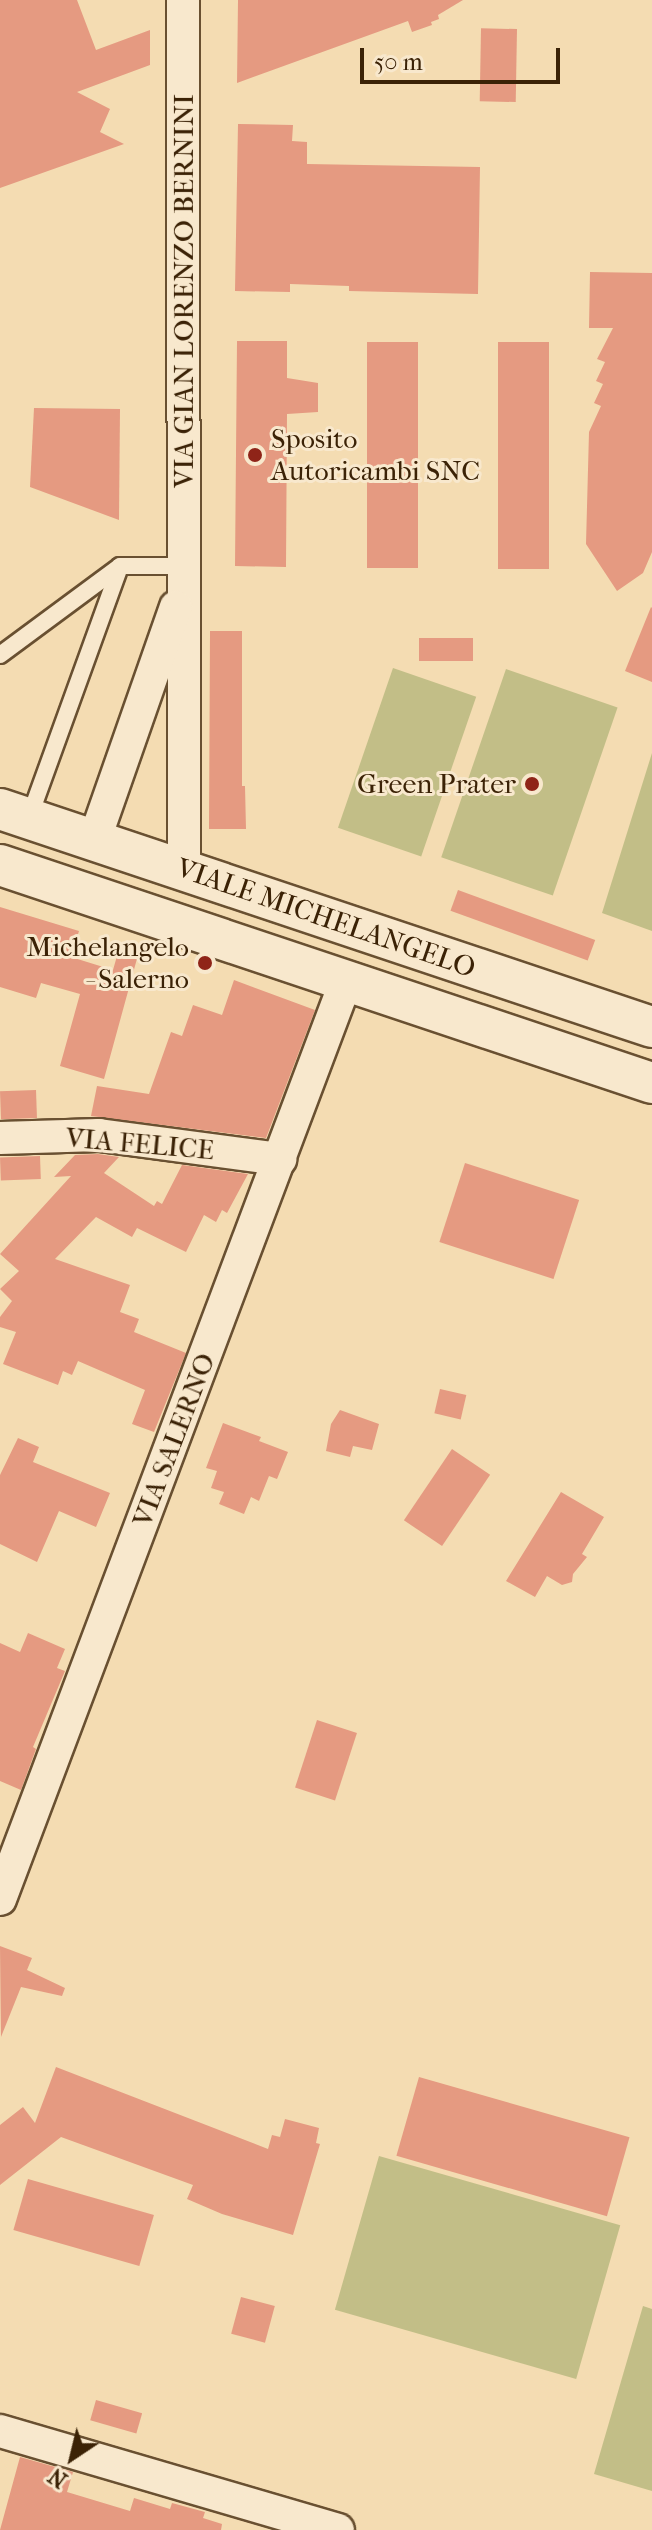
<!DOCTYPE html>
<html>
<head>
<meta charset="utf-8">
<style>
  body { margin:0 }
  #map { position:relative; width:652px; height:2530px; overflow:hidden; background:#f4dcb2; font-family:"IM FELL French Canon",serif }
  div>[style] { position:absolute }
  .green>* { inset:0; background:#c2be87; transform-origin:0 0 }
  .building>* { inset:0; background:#e59a81; transform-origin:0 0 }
  .roads { filter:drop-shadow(2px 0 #695031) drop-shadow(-2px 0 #695031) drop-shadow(0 2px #695031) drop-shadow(0 -2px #695031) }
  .service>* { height:16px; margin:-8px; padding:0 8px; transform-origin:8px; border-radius:8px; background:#f8e8cd }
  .minor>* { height:32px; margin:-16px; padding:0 16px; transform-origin:16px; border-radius:16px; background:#f8e8cd }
  .tertiary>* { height:40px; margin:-20px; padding:0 20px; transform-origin:20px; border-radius:20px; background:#f8e8cd }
  .dots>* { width:22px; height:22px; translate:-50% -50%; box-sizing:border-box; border:4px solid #f8e8cd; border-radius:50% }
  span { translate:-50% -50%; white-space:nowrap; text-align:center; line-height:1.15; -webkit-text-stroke:6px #f8e8cd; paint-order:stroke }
  .street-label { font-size:28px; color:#3b2206 }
  .poi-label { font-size:28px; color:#3b2206 }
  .left { translate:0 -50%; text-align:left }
  .right { translate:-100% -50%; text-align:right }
  .north { position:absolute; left:32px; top:2418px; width:80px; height:80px; -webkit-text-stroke:6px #f8e8cd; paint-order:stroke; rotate:215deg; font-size:22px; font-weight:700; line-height:32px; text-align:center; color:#3b2206 }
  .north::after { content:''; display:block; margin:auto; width:28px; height:36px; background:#3b2206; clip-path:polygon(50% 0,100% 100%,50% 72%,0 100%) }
  .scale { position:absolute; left:360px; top:48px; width:200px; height:36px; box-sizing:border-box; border:4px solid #3b2206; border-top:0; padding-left:10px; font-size:24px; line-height:28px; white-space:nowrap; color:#3b2206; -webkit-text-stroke:6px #f8e8cd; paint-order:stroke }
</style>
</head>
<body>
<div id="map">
  <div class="green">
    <div style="left:393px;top:668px;width:88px;height:169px;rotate:19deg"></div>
    <div style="left:506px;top:669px;width:118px;height:199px;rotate:19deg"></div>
    <div style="clip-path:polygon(652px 753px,652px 931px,602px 913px)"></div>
    <div style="left:379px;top:2156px;width:251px;height:160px;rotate:16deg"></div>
    <div style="clip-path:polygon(643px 2306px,652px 2309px,652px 2491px,594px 2474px)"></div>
  </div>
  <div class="building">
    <div style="clip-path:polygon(0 0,77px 0,96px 50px,150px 30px,150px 65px,77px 92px,110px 109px,100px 132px,124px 144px,0 188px)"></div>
    <div style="clip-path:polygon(238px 0,463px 0,438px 15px,439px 19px,431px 22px,432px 25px,412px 32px,408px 21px,237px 83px)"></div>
    <div style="left:517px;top:29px;width:73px;height:36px;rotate:91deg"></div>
    <div style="clip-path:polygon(238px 124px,293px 125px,292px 141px,307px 142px,307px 164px,480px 167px,478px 294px,349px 291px,349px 286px,290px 284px,290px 292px,235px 291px)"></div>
    <div style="clip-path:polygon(590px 272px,652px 273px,652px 552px,643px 573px,617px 591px,586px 544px,589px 432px,601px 406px,594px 403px,603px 384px,596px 381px,605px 362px,597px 359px,613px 328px,589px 328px)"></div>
    <div style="clip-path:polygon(237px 341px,287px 341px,287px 378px,318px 383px,318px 412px,287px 414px,286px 567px,235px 566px)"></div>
    <div style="left:367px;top:342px;width:51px;height:226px"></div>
    <div style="left:498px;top:342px;width:51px;height:227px"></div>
    <div style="clip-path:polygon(34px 408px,120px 409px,119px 520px,30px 487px)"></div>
    <div style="clip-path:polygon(651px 607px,652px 608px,652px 682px,625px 671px)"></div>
    <div style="clip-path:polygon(210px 631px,242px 631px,242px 786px,245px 786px,246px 829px,209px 829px)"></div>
    <div style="left:473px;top:638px;width:23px;height:54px;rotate:90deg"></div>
    <div style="left:458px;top:890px;width:146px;height:22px;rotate:20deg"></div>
    <div style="clip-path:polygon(0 907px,79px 931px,71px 957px,113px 970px,119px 949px,138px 955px,104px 1079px,60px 1066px,80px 994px,41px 983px,36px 998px,0 987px)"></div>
    <div style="clip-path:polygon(234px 980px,315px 1010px,266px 1138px,91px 1116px,97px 1086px,149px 1094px,171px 1032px,182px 1036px,193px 1005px,222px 1015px)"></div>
    <div style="left:36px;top:1090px;width:28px;height:36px;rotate:88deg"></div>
    <div style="clip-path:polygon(98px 1154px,119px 1157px,104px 1173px,154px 1206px,157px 1201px,162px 1204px,182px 1165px,248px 1174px,227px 1213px,222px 1210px,216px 1222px,204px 1215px,186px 1252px,137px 1228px,132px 1237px,96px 1217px,55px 1259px,130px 1285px,120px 1312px,139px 1319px,134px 1332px,186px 1353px,154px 1432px,132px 1424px,145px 1390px,78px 1361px,72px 1375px,63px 1371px,58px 1385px,3px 1364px,16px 1332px,0 1327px,0 1317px,12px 1301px,0 1289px,19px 1271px,0 1254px,71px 1176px,54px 1177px,75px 1155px)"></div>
    <div style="left:40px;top:1156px;width:23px;height:40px;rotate:88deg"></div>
    <div style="left:465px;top:1163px;width:120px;height:83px;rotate:18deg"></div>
    <div style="left:440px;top:1389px;width:27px;height:25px;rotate:13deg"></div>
    <div style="clip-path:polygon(340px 1410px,379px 1424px,372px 1450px,353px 1446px,350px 1457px,326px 1451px,331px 1424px)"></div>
    <div style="clip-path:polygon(223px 1423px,261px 1437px,259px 1441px,288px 1452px,277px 1479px,269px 1476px,259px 1501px,251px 1497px,244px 1514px,219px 1504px,224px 1492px,211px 1488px,217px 1471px,206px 1468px)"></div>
    <div style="clip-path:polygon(18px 1438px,39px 1447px,33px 1462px,110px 1493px,96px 1527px,59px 1511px,37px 1562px,0 1544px,0 1475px)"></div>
    <div style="left:452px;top:1449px;width:46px;height:86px;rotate:34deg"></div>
    <div style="clip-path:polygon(561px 1492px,604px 1517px,582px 1554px,587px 1557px,573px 1574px,572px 1582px,562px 1585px,547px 1576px,535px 1597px,506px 1581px)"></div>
    <div style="clip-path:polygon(28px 1633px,65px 1649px,57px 1668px,65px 1671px,33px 1747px,36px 1749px,21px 1790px,0 1781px,0 1643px,20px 1652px)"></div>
    <div style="left:317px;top:1720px;width:42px;height:71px;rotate:18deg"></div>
    <div style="clip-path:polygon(0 1946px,32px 1958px,27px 1970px,65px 1988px,62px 1996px,21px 1987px,1px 2037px)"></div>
    <div style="clip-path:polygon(56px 2067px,268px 2149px,272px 2135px,280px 2137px,285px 2119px,319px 2128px,316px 2143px,320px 2144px,293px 2235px,222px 2214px,187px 2199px,193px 2185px,61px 2137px,0 2185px,0 2125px,23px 2107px,35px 2123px)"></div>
    <div style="left:419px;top:2077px;width:219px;height:82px;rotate:16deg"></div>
    <div style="left:28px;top:2179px;width:131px;height:53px;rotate:16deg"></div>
    <div style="left:241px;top:2297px;width:35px;height:38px;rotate:15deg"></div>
    <div style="left:96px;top:2400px;width:48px;height:21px;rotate:16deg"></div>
    <div style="clip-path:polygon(20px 2457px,73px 2472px,67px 2492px,130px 2511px,134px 2498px,170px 2509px,172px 2503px,205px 2512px,203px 2518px,222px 2524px,221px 2530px,0 2530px)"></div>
  </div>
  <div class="roads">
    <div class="service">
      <div style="left:0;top:655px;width:148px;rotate:-36.5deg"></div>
      <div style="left:29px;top:818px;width:268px;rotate:-70.1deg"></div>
      <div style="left:120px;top:566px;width:65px"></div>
    </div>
    <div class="minor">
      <div style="left:183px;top:0;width:871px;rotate:89.93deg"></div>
      <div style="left:94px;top:841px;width:248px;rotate:-70.7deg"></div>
      <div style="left:0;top:1138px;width:99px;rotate:-1.7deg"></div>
      <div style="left:99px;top:1135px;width:183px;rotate:7.6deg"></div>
      <div style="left:0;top:1899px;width:981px;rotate:-69.35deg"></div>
      <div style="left:0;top:2431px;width:352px;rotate:16.3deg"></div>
    </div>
    <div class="tertiary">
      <div style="left:0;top:809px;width:687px;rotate:18.49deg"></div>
      <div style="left:0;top:865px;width:687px;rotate:18.49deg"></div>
    </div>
  </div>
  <div class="dots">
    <div style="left:255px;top:455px;background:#8f2418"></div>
    <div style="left:532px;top:784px;background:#8f2418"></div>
    <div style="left:205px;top:963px;background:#8f2418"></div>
  </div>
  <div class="street-label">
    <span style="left:184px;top:291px;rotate:-90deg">VIA GIAN LORENZO BERNINI</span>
    <span style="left:326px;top:918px;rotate:19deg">VIALE MICHELANGELO</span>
    <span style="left:140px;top:1144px;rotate:5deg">VIA FELICE</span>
    <span style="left:174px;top:1440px;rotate:-69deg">VIA SALERNO</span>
  </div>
  <div class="poi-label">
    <span class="left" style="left:271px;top:455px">Sposito<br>Autoricambi SNC</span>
    <span class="right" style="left:516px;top:784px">Green Prater</span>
    <span class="right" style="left:189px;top:963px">Michelangelo<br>- Salerno</span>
  </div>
  <div class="north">N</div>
  <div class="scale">50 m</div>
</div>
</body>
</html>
